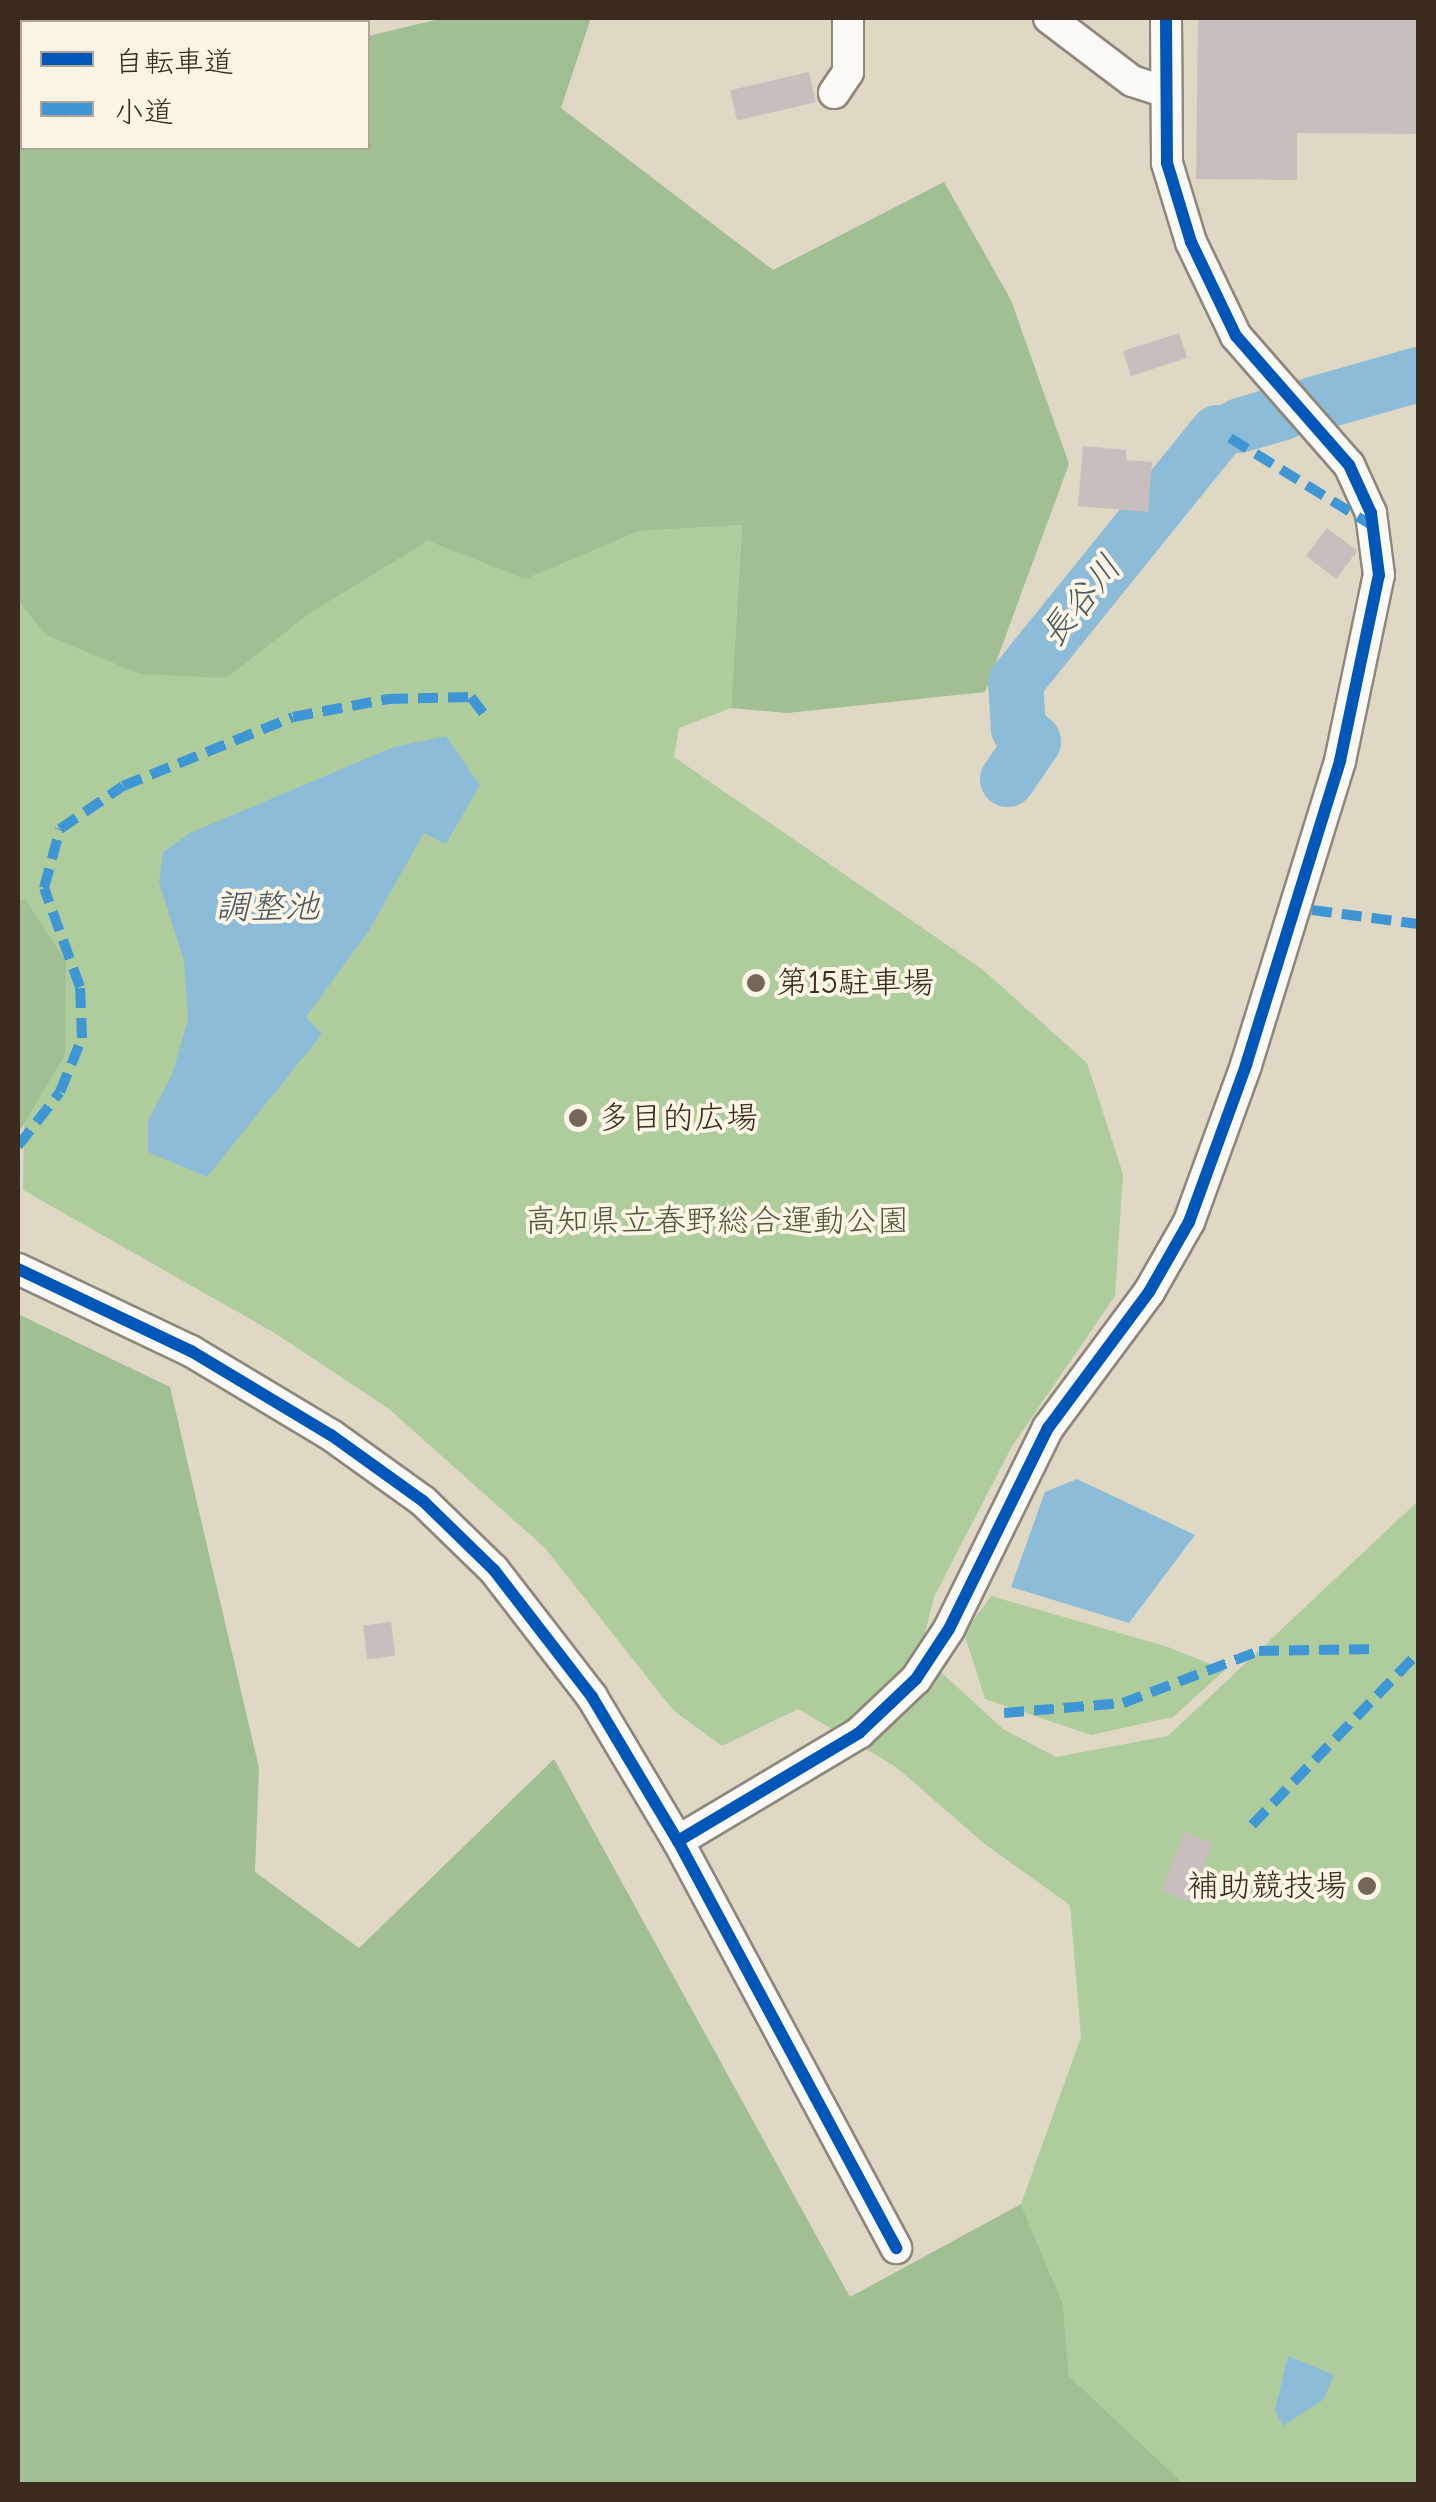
<!DOCTYPE html>
<html>
<head>
<meta charset="utf-8">
<style>
  body { margin:0 }
  #map { position:relative; width:1436px; height:2502px; overflow:hidden; background:#dfd8c5; font-family:"Comic Neue","Klee One",sans-serif }
  div>[style] { position:absolute }
  .green>* { inset:0; background:#afcd9c }
  .forest>* { inset:0; background:#a1bf93 }
  .water>* { inset:0; background:#8cbcd7 }
  .river>* { height:55px; margin:-27.5px; padding:0 27.5px; transform-origin:27.5px; border-radius:27.5px; background:#8cbcd7 }
  .building>* { inset:0; background:#c8bebe; transform-origin:0 0 }
  .roads { filter:drop-shadow(2px 0 #8e877b) drop-shadow(-2px 0 #8e877b) drop-shadow(0 2px #8e877b) drop-shadow(0 -2px #8e877b) }
  .minor>* { height:30px; margin:-15px; padding:0 15px; transform-origin:15px; border-radius:15px; background:#faf9f6 }
  .quiet>* { height:10px; margin-top:-5px; transform-origin:0; background:repeating-linear-gradient(90deg,#3e96d5 0 20px,transparent 0 30px) }
  .cycleway>* { height:12px; margin:-6px; padding:0 6px; transform-origin:6px; border-radius:6px; background:#0057b8 }
  .dots>* { width:28px; height:28px; translate:-50% -50%; box-sizing:border-box; border:5px solid #fcf5e5; border-radius:50% }
  span { translate:-50% -50%; white-space:nowrap; text-align:center; line-height:1.15; -webkit-text-stroke:8px #fcf5e5; paint-order:stroke }
  .poi-label { font-size:32px; color:#3b2a1e }
  .left { translate:0 -50%; text-align:left }
  .right { translate:-100% -50%; text-align:right }
  .park-label { font-size:32px; color:#52583a }
  .water-label { font-size:35px; color:#4b5962; font-style:italic }
  .frame { position:absolute; inset:0; border:20px solid #3b2a1e; pointer-events:none }
  .legend { position:absolute; left:20px; top:20px; width:350px; height:130px; box-sizing:border-box; background:#fcf5e5; border:2px solid #afa495; margin:0; padding:12px 18px; list-style:none; font-size:30px; color:#3b2a1e }
  .legend li { display:flex; align-items:center; gap:20px; height:50px }
  .legend b { width:50px; border:2px solid #afa495 }
</style>
</head>
<body>
<div id="map">
  <div class="green">
    <div style="clip-path:polygon(742px 525px,731px 708px,679px 728px,674px 757px,982px 969px,1087px 1063px,1123px 1174px,1115px 1296px,1012px 1446px,934px 1597px,920px 1653px,1003px 1729px,1056px 1757px,1168px 1736px,1418px 1501px,1418px 2484px,1184px 2484px,1069px 2376px,1063px 2304px,1021px 2204px,1081px 2037px,1070px 1905px,986px 1845px,896px 1767px,798px 1709px,722px 1746px,673px 1710px,545px 1548px,389px 1409px,273px 1332px,23px 1190px,24px 1123px,65px 1055px,27px 901px,18px 900px,18px 601px,46px 635px,227px 678px,309px 614px,428px 541px,525px 578px,639px 531px)"></div>
    <div style="clip-path:polygon(991px 1596px,1168px 1647px,1225px 1670px,1173px 1717px,1091px 1735px,985px 1699px,964px 1633px)"></div>
  </div>
  <div class="forest">
    <div style="clip-path:polygon(18px 18px,108px 22px,22px 22px,22px 148px,368px 148px,368px 36px,444px 18px,591px 18px,561px 108px,773px 270px,944px 182px,1011px 300px,1069px 464px,985px 692px,787px 713px,731px 708px,742px 525px,639px 531px,525px 579px,428px 541px,309px 614px,227px 678px,140px 674px,46px 635px,18px 601px)"></div>
    <div style="clip-path:polygon(18px 900px,26px 900px,66px 962px,65px 1055px,18px 1134px)"></div>
    <div style="clip-path:polygon(18px 1314px,170px 1387px,259px 1768px,255px 1872px,359px 1948px,554px 1759px,850px 2297px,1021px 2204px,1063px 2304px,1069px 2376px,1184px 2484px,18px 2484px)"></div>
  </div>
  <div class="water">
    <div style="clip-path:polygon(446px 736px,480px 785px,446px 844px,424px 833px,368px 932px,306px 1017px,322px 1034px,207px 1177px,148px 1152px,148px 1121px,173px 1072px,188px 1019px,184px 961px,159px 882px,163px 852px,190px 833px,394px 747px)"></div>
    <div style="clip-path:polygon(1077px 1479px,1195px 1535px,1129px 1623px,1011px 1587px,1045px 1492px)"></div>
    <div style="clip-path:polygon(1288px 2356px,1334px 2375px,1323px 2400px,1283px 2426px,1275px 2410px)"></div>
  </div>
  <div class="river">
    <div style="left:1312px;top:404px;width:110px;rotate:-15.8deg"></div>
    <div style="left:1239px;top:425px;width:46px;rotate:-16.5deg"></div>
    <div style="left:1007px;top:779px;width:46px;rotate:-55.6deg"></div>
    <div style="left:1033px;top:741px;width:20px;rotate:-139deg"></div>
    <div style="left:1018px;top:728px;width:46px;rotate:-93.7deg"></div>
    <div style="left:1015px;top:682px;width:321px;rotate:-51.1deg"></div>
  </div>
  <div class="building">
    <div style="clip-path:polygon(1198px 18px,1418px 18px,1418px 134px,1297px 133px,1297px 180px,1196px 179px)"></div>
    <div style="left:809px;top:72px;width:31px;height:81px;rotate:77deg"></div>
    <div style="left:1179px;top:333px;width:26px;height:59px;rotate:72deg"></div>
    <div style="clip-path:polygon(1083px 446px,1126px 450px,1127px 460px,1152px 462px,1148px 512px,1078px 506px)"></div>
    <div style="left:1327px;top:528px;width:38px;height:35px;rotate:37deg"></div>
    <div style="left:391px;top:1622px;width:34px;height:28px;rotate:83deg"></div>
    <div style="left:1184px;top:1832px;width:31px;height:63px;rotate:21deg"></div>
  </div>
  <div class="roads">
    <div class="minor">
      <div style="left:1049px;top:18px;width:104px;rotate:37.2deg"></div>
      <div style="left:1132px;top:81px;width:35px;rotate:18deg"></div>
      <div style="left:834px;top:93px;width:25px;rotate:-56deg"></div>
      <div style="left:848px;top:72px;width:54px;rotate:-90deg"></div>
      <div style="left:18px;top:1269px;width:191px;rotate:25.4deg"></div>
      <div style="left:191px;top:1351px;width:163px;rotate:31deg"></div>
      <div style="left:331px;top:1435px;width:113px;rotate:35.7deg"></div>
      <div style="left:423px;top:1501px;width:99px;rotate:44.2deg"></div>
      <div style="left:494px;top:1570px;width:160px;rotate:52.3deg"></div>
      <div style="left:592px;top:1697px;width:168px;rotate:59.2deg"></div>
      <div style="left:678px;top:1841px;width:462px;rotate:61.8deg"></div>
      <div style="left:678px;top:1841px;width:211px;rotate:-30.8deg"></div>
      <div style="left:859px;top:1733px;width:79px;rotate:-43.5deg"></div>
      <div style="left:916px;top:1679px;width:60px;rotate:-56.6deg"></div>
      <div style="left:949px;top:1629px;width:224px;rotate:-63.8deg"></div>
      <div style="left:1048px;top:1428px;width:169px;rotate:-53.4deg"></div>
      <div style="left:1149px;top:1292px;width:81px;rotate:-60.3deg"></div>
      <div style="left:1189px;top:1222px;width:167px;rotate:-70deg"></div>
      <div style="left:1246px;top:1065px;width:318px;rotate:-72.8deg"></div>
      <div style="left:1340px;top:761px;width:190px;rotate:-78.2deg"></div>
      <div style="left:1379px;top:575px;width:63px;rotate:-97.4deg"></div>
      <div style="left:1371px;top:513px;width:53px;rotate:-114.6deg"></div>
      <div style="left:1349px;top:465px;width:171px;rotate:-131.2deg"></div>
      <div style="left:1236px;top:336px;width:104px;rotate:-115.6deg"></div>
      <div style="left:1191px;top:242px;width:83px;rotate:-106.9deg"></div>
      <div style="left:1167px;top:163px;width:145px;rotate:-90.4deg"></div>
    </div>
  </div>
  <div class="quiet">
    <div style="left:1230px;top:438px;width:168px;rotate:31.6deg"></div>
    <div style="left:1312px;top:910px;width:107px;rotate:7.5deg"></div>
    <div style="left:18px;top:1146px;width:68px;rotate:-52.1deg"></div>
    <div style="left:60px;top:1092px;width:58px;rotate:-67.8deg"></div>
    <div style="left:82px;top:1038px;width:51px;rotate:-92.2deg"></div>
    <div style="left:80px;top:987px;width:105px;rotate:-110deg"></div>
    <div style="left:44px;top:888px;width:61px;rotate:-74.8deg"></div>
    <div style="left:60px;top:829px;width:76px;rotate:-34.3deg"></div>
    <div style="left:123px;top:786px;width:183px;rotate:-22.1deg"></div>
    <div style="left:293px;top:717px;width:97px;rotate:-10.7deg"></div>
    <div style="left:388px;top:699px;width:83px;rotate:-1.4deg"></div>
    <div style="left:471px;top:697px;width:21px;rotate:53deg"></div>
    <div style="left:1004px;top:1713px;width:119px;rotate:-4.8deg"></div>
    <div style="left:1123px;top:1703px;width:146px;rotate:-20.9deg"></div>
    <div style="left:1259px;top:1651px;width:116px;rotate:-1deg"></div>
    <div style="left:1252px;top:1825px;width:239px;rotate:-46deg"></div>
  </div>
  <div class="cycleway">
    <div style="left:18px;top:1269px;width:191px;rotate:25.4deg"></div>
    <div style="left:191px;top:1351px;width:163px;rotate:31deg"></div>
    <div style="left:331px;top:1435px;width:113px;rotate:35.7deg"></div>
    <div style="left:423px;top:1501px;width:99px;rotate:44.2deg"></div>
    <div style="left:494px;top:1570px;width:160px;rotate:52.3deg"></div>
    <div style="left:592px;top:1697px;width:168px;rotate:59.2deg"></div>
    <div style="left:678px;top:1841px;width:462px;rotate:61.8deg"></div>
    <div style="left:678px;top:1841px;width:211px;rotate:-30.8deg"></div>
    <div style="left:859px;top:1733px;width:79px;rotate:-43.5deg"></div>
    <div style="left:916px;top:1679px;width:60px;rotate:-56.6deg"></div>
    <div style="left:949px;top:1629px;width:224px;rotate:-63.8deg"></div>
    <div style="left:1048px;top:1428px;width:169px;rotate:-53.4deg"></div>
    <div style="left:1149px;top:1292px;width:81px;rotate:-60.3deg"></div>
    <div style="left:1189px;top:1222px;width:167px;rotate:-70deg"></div>
    <div style="left:1246px;top:1065px;width:318px;rotate:-72.8deg"></div>
    <div style="left:1340px;top:761px;width:190px;rotate:-78.2deg"></div>
    <div style="left:1379px;top:575px;width:63px;rotate:-97.4deg"></div>
    <div style="left:1371px;top:513px;width:53px;rotate:-114.6deg"></div>
    <div style="left:1349px;top:465px;width:171px;rotate:-131.2deg"></div>
    <div style="left:1236px;top:336px;width:104px;rotate:-115.6deg"></div>
    <div style="left:1191px;top:242px;width:83px;rotate:-106.9deg"></div>
    <div style="left:1167px;top:163px;width:145px;rotate:-90.4deg"></div>
  </div>
  <div class="dots">
    <div style="left:756px;top:983px;background:#746758"></div>
    <div style="left:578px;top:1118px;background:#746758"></div>
    <div style="left:1367px;top:1886px;background:#746758"></div>
  </div>
  <div class="poi-label">
    <span class="left" style="left:776px;top:983px">第15駐車場</span>
    <span class="left" style="left:598px;top:1118px">多目的広場</span>
    <span class="right" style="left:1347px;top:1886px">補助競技場</span>
  </div>
  <div class="park-label">
    <span style="left:717px;top:1221px">高知県立春野総合運動公園</span>
  </div>
  <div class="water-label">
    <span style="left:1081px;top:601px;rotate:-51deg">長谷川</span>
    <span style="left:267px;top:907px">調整池</span>
  </div>
  <div class="frame"></div>
  <ul class="legend">
  <li><b style="height:12px;background:#0057b8"></b>自転車道</li>
  <li><b style="height:12px;background:#3e96d5"></b>小道</li>
  </ul>
</div>
</body>
</html>
